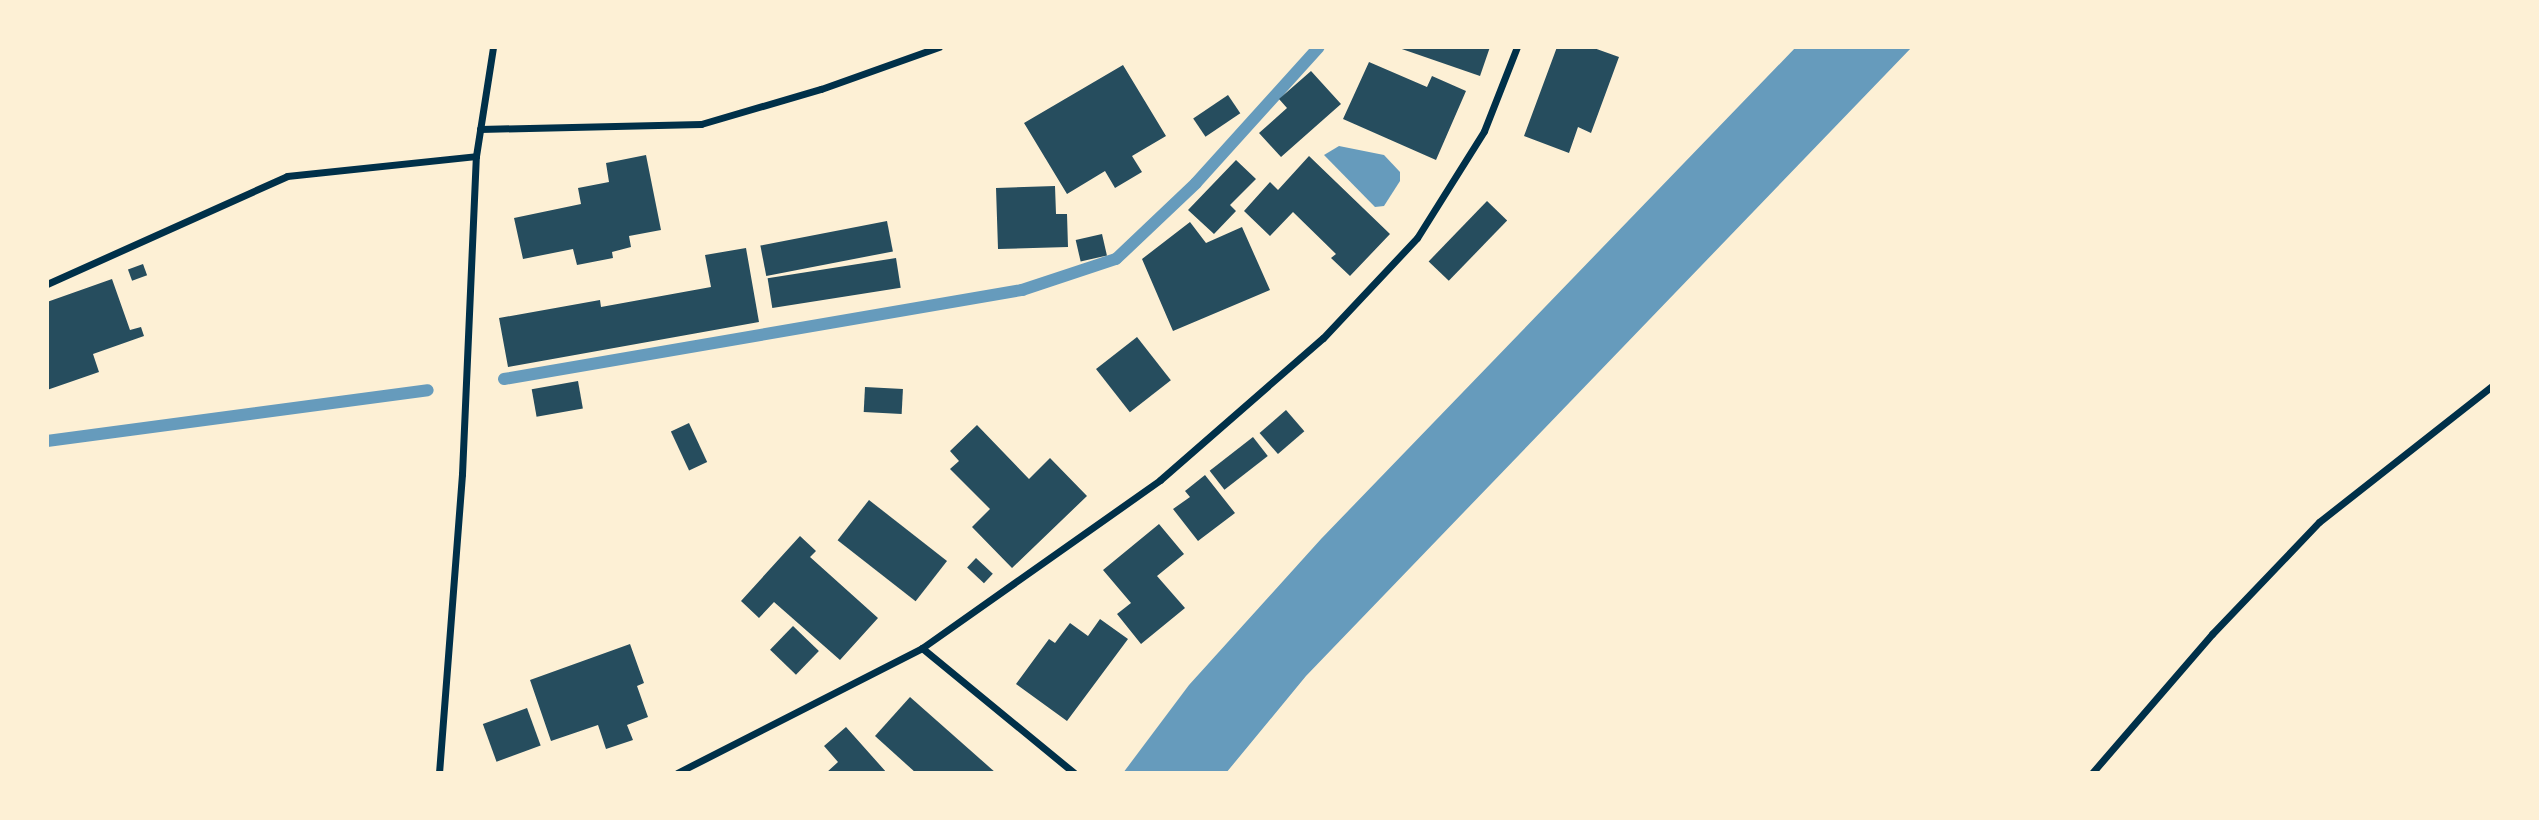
<!DOCTYPE html>
<html>
<head>
<meta charset="utf-8">
<style>
  body { margin:0 }
  #map { position:relative; width:2539px; height:820px; overflow:hidden; background:#fdf0d5; font-family:Barlow,sans-serif }
  div>[style] { position:absolute }
  .water>* { inset:0; background:#669bbc }
  .stream>* { height:12px; margin:-6px; padding:0 6px; transform-origin:6px; border-radius:6px; background:#669bbc }
  .building>* { inset:0; background:#264d5e; transform-origin:0 0 }
  .minor>* { height:7px; margin:-3.5px; padding:0 3.5px; transform-origin:3.5px; border-radius:3.5px; background:#003049 }
  span { translate:-50% -50%; white-space:nowrap; text-align:center; line-height:1.15; -webkit-text-stroke:7px #fdf0d5; paint-order:stroke }
  .frame { position:absolute; inset:0; border:49px solid #fdf0d5; pointer-events:none }
</style>
</head>
<body>
<div id="map">
  <div class="water">
    <div style="clip-path:polygon(1796px 47px,1912px 47px,1306px 676px,1226px 773px,1123px 773px,1189px 685px,1321px 539px)"></div>
    <div style="clip-path:polygon(1339px 146px,1384px 155px,1400px 172px,1400px 181px,1384px 206px,1375px 207px,1324px 155px)"></div>
  </div>
  <div class="stream">
    <div style="left:504px;top:379px;width:526px;rotate:-9.75deg"></div>
    <div style="left:1022px;top:290px;width:99px;rotate:-18.3deg"></div>
    <div style="left:1116px;top:259px;width:110px;rotate:-43.5deg"></div>
    <div style="left:1196px;top:183px;width:183px;rotate:-47.9deg"></div>
    <div style="left:47px;top:441px;width:384px;rotate:-7.6deg"></div>
  </div>
  <div class="building">
    <div style="clip-path:polygon(1396px 47px,1490px 47px,1480px 76px)"></div>
    <div style="clip-path:polygon(1557px 47px,1591px 47px,1619px 57px,1591px 133px,1578px 127px,1569px 153px,1524px 136px)"></div>
    <div style="clip-path:polygon(1369px 62px,1427px 87px,1432px 76px,1466px 91px,1436px 160px,1343px 119px)"></div>
    <div style="clip-path:polygon(1123px 65px,1166px 136px,1132px 156px,1142px 172px,1115px 188px,1105px 171px,1067px 194px,1024px 123px)"></div>
    <div style="clip-path:polygon(1311px 71px,1341px 104px,1281px 157px,1259px 133px,1287px 108px,1279px 99px)"></div>
    <div style="left:1228px;top:95px;width:22px;height:42px;rotate:56deg"></div>
    <div style="clip-path:polygon(646px 155px,661px 230px,629px 236px,631px 247px,612px 252px,613px 258px,577px 265px,573px 249px,523px 259px,514px 218px,581px 204px,578px 188px,609px 182px,606px 163px)"></div>
    <div style="clip-path:polygon(1309px 156px,1390px 234px,1350px 276px,1331px 258px,1336px 254px,1293px 212px,1270px 236px,1244px 211px,1270px 182px,1278px 190px)"></div>
    <div style="clip-path:polygon(1236px 160px,1256px 179px,1230px 205px,1236px 211px,1214px 234px,1188px 210px)"></div>
    <div style="clip-path:polygon(1055px 186px,1056px 214px,1067px 214px,1068px 247px,998px 249px,996px 188px)"></div>
    <div style="left:1487px;top:201px;width:28px;height:84px;rotate:44deg"></div>
    <div style="left:887px;top:221px;width:31px;height:129px;rotate:79deg"></div>
    <div style="clip-path:polygon(1190px 222px,1206px 243px,1242px 227px,1270px 290px,1173px 331px,1142px 259px)"></div>
    <div style="left:1102px;top:234px;width:22px;height:27px;rotate:77deg"></div>
    <div style="clip-path:polygon(746px 248px,759px 322px,508px 367px,499px 318px,600px 300px,601px 307px,711px 287px,705px 255px)"></div>
    <div style="left:896px;top:258px;width:30px;height:130px;rotate:81deg"></div>
    <div style="left:143px;top:264px;width:12px;height:16px;rotate:70deg"></div>
    <div style="clip-path:polygon(112px 279px,130px 330px,141px 327px,144px 336px,93px 354px,99px 372px,47px 390px,47px 302px)"></div>
    <div style="left:1137px;top:337px;width:55px;height:52px;rotate:52deg"></div>
    <div style="left:578px;top:381px;width:28px;height:47px;rotate:80deg"></div>
    <div style="left:865px;top:387px;width:38px;height:25px;rotate:3deg"></div>
    <div style="left:1286px;top:410px;width:28px;height:35px;rotate:49deg"></div>
    <div style="left:689px;top:423px;width:43px;height:20px;rotate:65deg"></div>
    <div style="clip-path:polygon(977px 425px,1029px 479px,1050px 458px,1087px 496px,1012px 568px,972px 527px,990px 509px,950px 469px,959px 461px,950px 451px)"></div>
    <div style="left:1253px;top:437px;width:24px;height:55px;rotate:52deg"></div>
    <div style="clip-path:polygon(1205px 475px,1235px 513px,1198px 541px,1173px 509px,1190px 497px,1185px 491px)"></div>
    <div style="left:869px;top:500px;width:99px;height:51px;rotate:38deg"></div>
    <div style="clip-path:polygon(1159px 524px,1184px 554px,1157px 576px,1185px 608px,1141px 644px,1117px 614px,1131px 603px,1103px 570px)"></div>
    <div style="clip-path:polygon(800px 536px,816px 551px,810px 557px,878px 618px,840px 660px,774px 602px,759px 618px,741px 601px)"></div>
    <div style="left:976px;top:558px;width:23px;height:13px;rotate:43deg"></div>
    <div style="clip-path:polygon(1100px 619px,1128px 639px,1067px 721px,1016px 684px,1049px 639px,1055px 643px,1070px 623px,1088px 636px)"></div>
    <div style="left:793px;top:626px;width:36px;height:33px;rotate:44deg"></div>
    <div style="clip-path:polygon(630px 644px,644px 683px,637px 686px,648px 717px,627px 725px,633px 740px,606px 749px,598px 725px,551px 741px,530px 680px)"></div>
    <div style="clip-path:polygon(910px 697px,996px 773px,916px 773px,875px 736px)"></div>
    <div style="left:527px;top:708px;width:40px;height:47px;rotate:70deg"></div>
    <div style="clip-path:polygon(846px 727px,887px 773px,826px 773px,838px 762px,824px 746px)"></div>
  </div>
  <div class="minor">
    <div style="left:480px;top:129px;width:221px;rotate:-1.3deg"></div>
    <div style="left:701px;top:124px;width:125px;rotate:-16.3deg"></div>
    <div style="left:821px;top:89px;width:125px;rotate:-19.6deg"></div>
    <div style="left:47px;top:284px;width:263px;rotate:-24.2deg"></div>
    <div style="left:287px;top:176px;width:190px;rotate:-6deg"></div>
    <div style="left:922px;top:648px;width:197px;rotate:39.4deg"></div>
    <div style="left:439px;top:773px;width:300px;rotate:-85.6deg"></div>
    <div style="left:462px;top:474px;width:318px;rotate:-87.5deg"></div>
    <div style="left:476px;top:156px;width:110px;rotate:-81.1deg"></div>
    <div style="left:677px;top:773px;width:275px;rotate:-27deg"></div>
    <div style="left:922px;top:648px;width:291px;rotate:-35.2deg"></div>
    <div style="left:1160px;top:480px;width:216px;rotate:-41.1deg"></div>
    <div style="left:1323px;top:338px;width:137px;rotate:-46.8deg"></div>
    <div style="left:1417px;top:238px;width:126px;rotate:-57.9deg"></div>
    <div style="left:1484px;top:131px;width:90px;rotate:-68.6deg"></div>
    <div style="left:2092px;top:773px;width:184px;rotate:-49.2deg"></div>
    <div style="left:2212px;top:634px;width:155px;rotate:-46.3deg"></div>
    <div style="left:2319px;top:522px;width:220px;rotate:-38.2deg"></div>
  </div>
  <div class="frame"></div>
</div>
</body>
</html>
